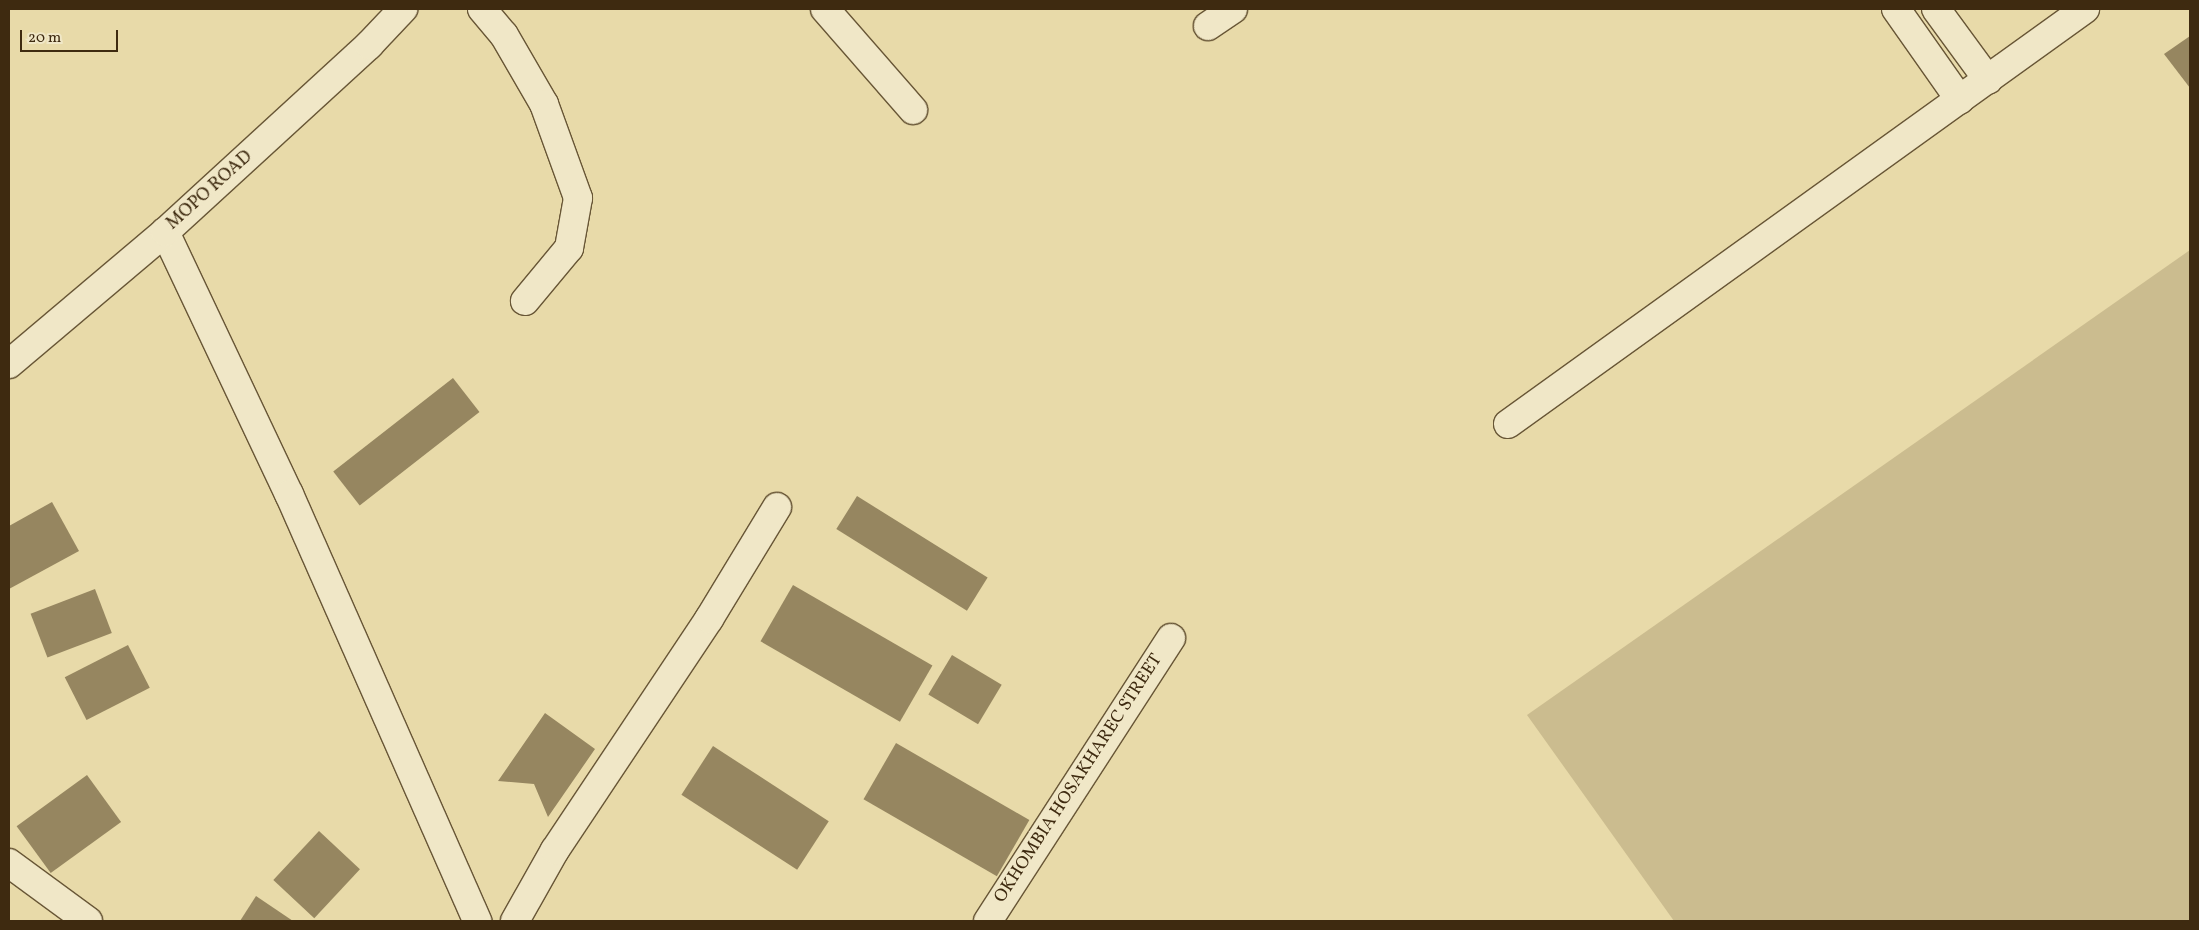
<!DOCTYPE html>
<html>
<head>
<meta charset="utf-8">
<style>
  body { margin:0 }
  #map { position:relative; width:2199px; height:930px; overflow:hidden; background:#e8daa9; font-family:Vollkorn,serif }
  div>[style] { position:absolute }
  .green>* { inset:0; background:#cbbc8f }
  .building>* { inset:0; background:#968660; transform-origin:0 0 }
  .roads { filter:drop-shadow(1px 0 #685636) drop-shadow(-1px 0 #685636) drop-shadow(0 1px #685636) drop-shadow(0 -1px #685636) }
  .minor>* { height:28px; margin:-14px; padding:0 14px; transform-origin:14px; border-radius:14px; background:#f0e7c7 }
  span { translate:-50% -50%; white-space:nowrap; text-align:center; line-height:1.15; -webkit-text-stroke:5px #f0e7c7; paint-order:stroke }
  .street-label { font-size:18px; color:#3e2a10 }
  .frame { position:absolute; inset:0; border:10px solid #3e2a10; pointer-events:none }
  .scale { position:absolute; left:20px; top:30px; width:98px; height:22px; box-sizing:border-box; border:2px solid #3e2a10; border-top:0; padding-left:6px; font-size:15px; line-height:18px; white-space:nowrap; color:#3e2a10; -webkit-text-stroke:4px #f0e7c7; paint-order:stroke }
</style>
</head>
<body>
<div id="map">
  <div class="green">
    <div style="clip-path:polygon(2190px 250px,2190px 921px,1674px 921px,1527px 715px)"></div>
  </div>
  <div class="building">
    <div style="clip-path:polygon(2190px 36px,2190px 88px,2164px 54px)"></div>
    <div style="left:453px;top:378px;width:43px;height:152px;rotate:52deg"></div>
    <div style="left:857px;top:496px;width:154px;height:39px;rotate:32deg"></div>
    <div style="clip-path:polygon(52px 502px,79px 551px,9px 589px,9px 526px)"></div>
    <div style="left:793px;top:585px;width:161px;height:65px;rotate:30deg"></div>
    <div style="left:95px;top:589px;width:47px;height:69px;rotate:69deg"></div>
    <div style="left:128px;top:645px;width:48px;height:71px;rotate:63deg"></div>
    <div style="left:952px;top:655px;width:58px;height:46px;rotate:31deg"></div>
    <div style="clip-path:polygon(545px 713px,595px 749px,548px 817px,534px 784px,498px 781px)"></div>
    <div style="left:896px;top:743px;width:154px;height:65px;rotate:30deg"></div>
    <div style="left:713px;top:746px;width:138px;height:58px;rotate:33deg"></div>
    <div style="left:87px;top:775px;width:58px;height:87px;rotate:54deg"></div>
    <div style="left:319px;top:831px;width:56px;height:67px;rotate:43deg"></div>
    <div style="clip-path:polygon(256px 896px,293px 921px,240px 921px)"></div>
  </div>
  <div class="roads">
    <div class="minor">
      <div style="left:482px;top:9px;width:34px;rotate:50deg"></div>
      <div style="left:504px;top:35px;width:80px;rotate:59.9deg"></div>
      <div style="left:544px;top:104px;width:100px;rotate:70.1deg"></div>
      <div style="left:578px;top:198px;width:51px;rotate:100.2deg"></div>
      <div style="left:569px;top:248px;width:69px;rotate:129.7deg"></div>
      <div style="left:825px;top:9px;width:134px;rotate:48.9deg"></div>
      <div style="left:1896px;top:9px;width:111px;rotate:54.9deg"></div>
      <div style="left:1936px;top:9px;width:88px;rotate:53.8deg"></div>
      <div style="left:1208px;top:26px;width:30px;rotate:-34deg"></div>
      <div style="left:165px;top:232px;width:290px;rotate:64.7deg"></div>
      <div style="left:289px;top:494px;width:467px;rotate:66.2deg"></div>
      <div style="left:9px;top:364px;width:204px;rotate:-40.2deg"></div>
      <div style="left:165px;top:232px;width:277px;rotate:-42.5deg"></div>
      <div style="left:369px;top:45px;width:50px;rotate:-46.6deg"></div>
      <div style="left:1508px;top:424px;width:711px;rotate:-35.73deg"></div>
      <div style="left:9px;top:863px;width:98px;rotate:36.3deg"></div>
      <div style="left:515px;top:921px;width:81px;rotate:-60.6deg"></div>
      <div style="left:555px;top:850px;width:278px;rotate:-56.3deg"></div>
      <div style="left:709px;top:619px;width:131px;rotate:-58.7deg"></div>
      <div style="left:988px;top:921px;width:337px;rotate:-57.1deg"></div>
    </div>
  </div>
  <div class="street-label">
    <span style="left:210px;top:191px;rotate:-42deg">MOPO ROAD</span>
    <span style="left:1079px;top:779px;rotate:-57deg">OKHOMBIA HOSAKHAREC STREET</span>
  </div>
  <div class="frame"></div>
  <div class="scale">20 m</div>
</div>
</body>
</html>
